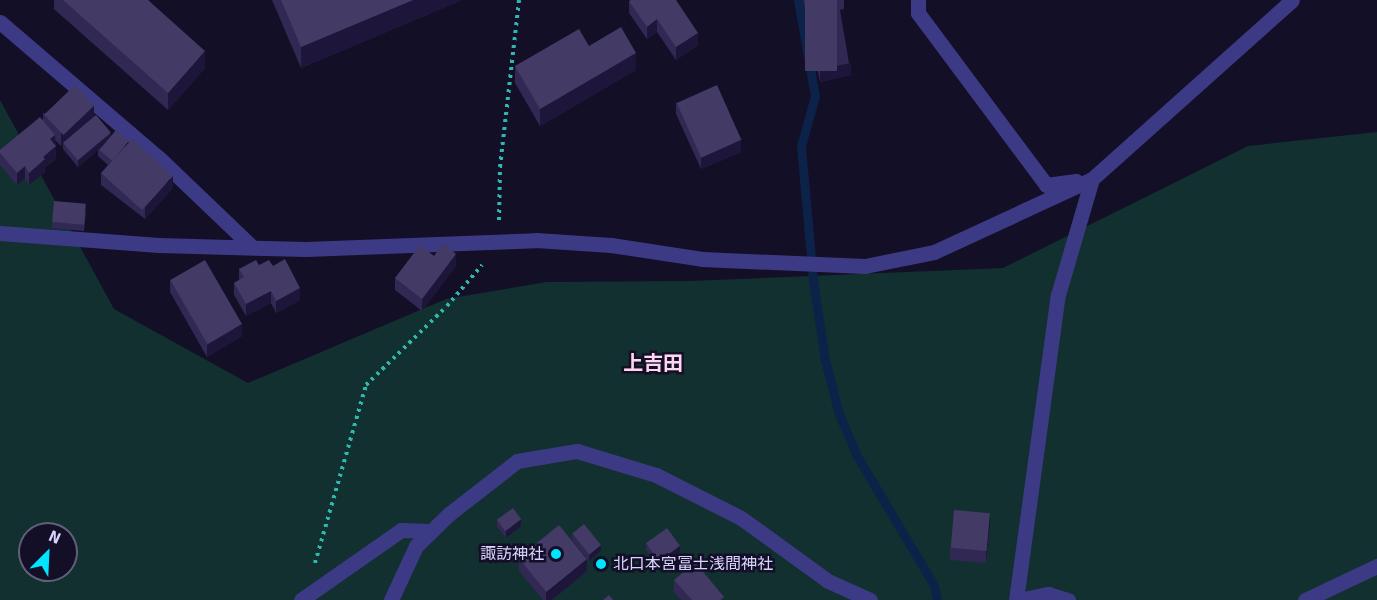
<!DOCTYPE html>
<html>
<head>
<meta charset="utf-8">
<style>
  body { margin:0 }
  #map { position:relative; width:1377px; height:600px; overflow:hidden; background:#130f26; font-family:Signika,"Noto Sans JP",sans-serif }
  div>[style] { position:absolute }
  .green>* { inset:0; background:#12302f }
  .stream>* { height:9px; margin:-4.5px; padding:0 4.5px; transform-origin:4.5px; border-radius:4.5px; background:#0c2248 }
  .path>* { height:4px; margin-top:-2px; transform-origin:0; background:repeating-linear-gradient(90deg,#2fb8b0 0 3px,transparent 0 7.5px) }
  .minor>* { height:15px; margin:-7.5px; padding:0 7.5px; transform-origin:7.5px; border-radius:7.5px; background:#3d3a85 }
  .wall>* { inset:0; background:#312854 }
  .shaded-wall>* { inset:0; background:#1d163a }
  .building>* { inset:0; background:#433a66; transform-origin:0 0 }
  .dots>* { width:16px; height:16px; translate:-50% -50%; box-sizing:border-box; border:3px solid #130f26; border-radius:50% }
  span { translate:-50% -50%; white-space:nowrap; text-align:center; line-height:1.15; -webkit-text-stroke:5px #130f26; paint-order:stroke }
  .poi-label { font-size:16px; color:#d9d4ff }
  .right { translate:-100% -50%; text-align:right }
  .left { translate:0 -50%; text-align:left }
  .quarter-label { font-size:20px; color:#ffd6f0; font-weight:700 }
  .north { position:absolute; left:18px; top:522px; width:60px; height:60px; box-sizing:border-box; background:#130f26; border:2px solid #625e7d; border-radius:50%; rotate:24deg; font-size:16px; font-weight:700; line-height:24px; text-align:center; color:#d9d4ff }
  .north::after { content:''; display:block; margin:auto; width:21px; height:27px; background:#00e5ff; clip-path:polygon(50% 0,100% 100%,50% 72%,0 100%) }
</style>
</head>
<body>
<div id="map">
  <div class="green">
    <div style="clip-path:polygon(evenodd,0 100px,114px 309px,248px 383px,446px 299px,547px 282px,690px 281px,1003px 268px,1248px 146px,1377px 132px,1377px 600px,0 600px,0 100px,30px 534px,66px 534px,66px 570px,30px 570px,30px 534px)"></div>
  </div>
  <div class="stream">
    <div style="left:798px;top:0;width:97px;rotate:80deg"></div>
    <div style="left:815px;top:96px;width:52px;rotate:105.6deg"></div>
    <div style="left:801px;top:146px;width:135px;rotate:84.9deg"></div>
    <div style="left:813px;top:280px;width:81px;rotate:81.5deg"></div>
    <div style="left:825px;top:360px;width:56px;rotate:75.5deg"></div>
    <div style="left:839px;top:414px;width:46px;rotate:66.8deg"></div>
    <div style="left:857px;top:456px;width:150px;rotate:59.2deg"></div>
    <div style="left:934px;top:585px;width:15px;rotate:79deg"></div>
  </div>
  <div class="path">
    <div style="left:499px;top:220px;width:53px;rotate:-88.9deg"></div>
    <div style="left:500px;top:167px;width:168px;rotate:-83.5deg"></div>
    <div style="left:315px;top:563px;width:185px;rotate:-74deg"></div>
    <div style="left:366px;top:385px;width:113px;rotate:-44.3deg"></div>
    <div style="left:447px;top:306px;width:54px;rotate:-49.5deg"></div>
  </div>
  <div class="minor">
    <div style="left:918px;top:0;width:13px;rotate:90deg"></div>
    <div style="left:918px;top:13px;width:214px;rotate:53.3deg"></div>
    <div style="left:1046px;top:185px;width:30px;rotate:-8deg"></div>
    <div style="left:0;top:22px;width:211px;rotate:40.6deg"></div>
    <div style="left:160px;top:159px;width:124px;rotate:43.7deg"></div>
    <div style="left:0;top:233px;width:159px;rotate:4.3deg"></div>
    <div style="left:159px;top:245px;width:147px;rotate:1.6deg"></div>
    <div style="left:306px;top:249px;width:230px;rotate:-2.2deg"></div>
    <div style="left:536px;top:240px;width:75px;rotate:3.8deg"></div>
    <div style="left:611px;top:245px;width:92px;rotate:8.7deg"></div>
    <div style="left:702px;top:259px;width:163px;rotate:2.5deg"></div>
    <div style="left:865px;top:266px;width:70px;rotate:-11.5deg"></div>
    <div style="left:934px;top:252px;width:174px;rotate:-24.8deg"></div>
    <div style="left:1092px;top:179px;width:268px;rotate:-41.8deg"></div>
    <div style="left:301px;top:600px;width:122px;rotate:-35deg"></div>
    <div style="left:401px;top:530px;width:29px;rotate:2deg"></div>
    <div style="left:391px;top:600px;width:60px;rotate:-65.2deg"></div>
    <div style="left:416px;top:546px;width:46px;rotate:-44.1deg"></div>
    <div style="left:449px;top:514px;width:86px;rotate:-37.9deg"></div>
    <div style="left:517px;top:461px;width:61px;rotate:-9.5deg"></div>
    <div style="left:577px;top:451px;width:83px;rotate:16.9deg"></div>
    <div style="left:656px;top:475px;width:95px;rotate:26.8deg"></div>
    <div style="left:741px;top:518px;width:107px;rotate:35.9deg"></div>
    <div style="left:828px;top:581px;width:46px;rotate:24.3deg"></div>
    <div style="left:1016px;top:600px;width:308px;rotate:-82.2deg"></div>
    <div style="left:1058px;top:295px;width:121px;rotate:-73.7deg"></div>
    <div style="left:1019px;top:600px;width:30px;rotate:-12deg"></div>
    <div style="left:1048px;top:594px;width:21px;rotate:17deg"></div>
    <div style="left:1305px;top:600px;width:80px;rotate:-25.3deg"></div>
  </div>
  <div class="wall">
    <div style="clip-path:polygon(54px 0,148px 0,205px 68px,168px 110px,54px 9px)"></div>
    <div style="clip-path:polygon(272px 0,462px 0,301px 68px)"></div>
    <div style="clip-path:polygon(803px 0,844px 0,844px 9px,840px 10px,851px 75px,820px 82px)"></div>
    <div style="clip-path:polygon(629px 1px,698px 45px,676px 60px,657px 32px,647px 39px,629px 13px)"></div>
    <div style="clip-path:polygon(589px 46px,636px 70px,540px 126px,515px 83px,515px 66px)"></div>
    <div style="clip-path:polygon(676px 102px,741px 152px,701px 169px,676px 114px)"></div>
    <div style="clip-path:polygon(43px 113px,94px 117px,111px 136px,173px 188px,145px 219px,101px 185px,101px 173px,108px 165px,98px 156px,98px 150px,78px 167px,63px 149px,63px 144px,61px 146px,55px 140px,56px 159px,45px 167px,45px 172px,29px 185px,25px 178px,17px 185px,0 165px,0 150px,43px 119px)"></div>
    <div style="clip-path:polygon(86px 211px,84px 231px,52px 228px,52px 222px)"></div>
    <div style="clip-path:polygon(434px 256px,456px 266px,422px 311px,395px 290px,395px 278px)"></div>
    <div style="clip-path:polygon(259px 265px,273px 266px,300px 300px,276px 313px,271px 303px,246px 316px,234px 295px,234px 283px,239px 280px,239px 269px)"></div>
    <div style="clip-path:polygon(170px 280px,242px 336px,207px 357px,170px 292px)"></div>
    <div style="clip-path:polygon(497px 520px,521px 526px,506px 538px,497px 527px)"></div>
    <div style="clip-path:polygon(990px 526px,986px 563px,950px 560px,950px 548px)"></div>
    <div style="clip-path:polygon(572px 533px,601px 551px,589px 561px,572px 540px)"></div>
    <div style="clip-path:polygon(646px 544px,680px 552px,660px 567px,646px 550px)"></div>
    <div style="clip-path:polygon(519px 559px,587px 571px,552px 600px,543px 600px,519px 571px)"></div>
    <div style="clip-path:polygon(674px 580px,724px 600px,681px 600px,674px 592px)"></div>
  </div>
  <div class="shaded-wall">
    <div style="clip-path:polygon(413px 0,462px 0,301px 68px,301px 47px)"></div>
    <div style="clip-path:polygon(657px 19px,657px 32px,647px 39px,647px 27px)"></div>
    <div style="clip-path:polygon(698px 33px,698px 45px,676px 60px,676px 47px)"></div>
    <div style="clip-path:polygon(205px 51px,205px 68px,168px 110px,168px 93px)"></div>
    <div style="clip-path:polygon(636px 53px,636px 70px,540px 126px,540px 109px)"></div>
    <div style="clip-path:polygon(851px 63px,851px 75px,820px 82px,820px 69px)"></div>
    <div style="clip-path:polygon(94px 105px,94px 118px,61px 146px,61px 134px)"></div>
    <div style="clip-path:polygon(111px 133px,111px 139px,78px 167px,78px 160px)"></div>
    <div style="clip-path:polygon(55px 135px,56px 159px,45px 167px,45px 172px,29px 185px,29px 173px,43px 157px,50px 139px)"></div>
    <div style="clip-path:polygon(741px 140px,741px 152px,701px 169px,701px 157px)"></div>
    <div style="clip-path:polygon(25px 166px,25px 178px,17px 185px,17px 173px)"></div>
    <div style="clip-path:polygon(173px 176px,173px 188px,145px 219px,145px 207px)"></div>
    <div style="clip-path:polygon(456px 254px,456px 266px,422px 311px,422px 299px)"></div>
    <div style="clip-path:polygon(300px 288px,300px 300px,276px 313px,276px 301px)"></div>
    <div style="clip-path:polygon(271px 291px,271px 303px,246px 316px,246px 304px)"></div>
    <div style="clip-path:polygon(242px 324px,242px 336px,207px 357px,207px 345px)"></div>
    <div style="clip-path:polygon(990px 513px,990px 526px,986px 563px,986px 551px)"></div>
    <div style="clip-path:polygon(521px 519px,521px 526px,506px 538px,506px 531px)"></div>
    <div style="clip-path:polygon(601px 545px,601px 551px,589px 561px,589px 555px)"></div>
    <div style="clip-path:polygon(680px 546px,680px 552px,660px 567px,660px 561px)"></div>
    <div style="clip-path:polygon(587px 559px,587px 571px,552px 600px,546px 600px,546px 592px)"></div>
  </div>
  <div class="building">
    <div style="clip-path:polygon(63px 0,148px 0,205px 51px,168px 93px)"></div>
    <div style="clip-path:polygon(281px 0,413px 0,301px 47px)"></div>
    <div style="clip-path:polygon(631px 0,676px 0,698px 33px,676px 47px,657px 19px,647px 27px,629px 1px)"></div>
    <div style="left:805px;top:0;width:32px;height:71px"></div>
    <div style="clip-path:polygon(621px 27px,636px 53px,540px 109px,515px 66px,579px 29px,589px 46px)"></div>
    <div style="left:75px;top:85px;width:28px;height:43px;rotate:46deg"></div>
    <div style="left:717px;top:85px;width:60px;height:44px;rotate:66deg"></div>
    <div style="left:96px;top:115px;width:23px;height:43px;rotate:50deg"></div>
    <div style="clip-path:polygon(40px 117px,55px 135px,50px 139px,56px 146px,43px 157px,45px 159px,29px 173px,25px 166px,17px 173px,0 153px,0 150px)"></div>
    <div style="left:116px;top:130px;width:17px;height:26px;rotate:40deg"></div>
    <div style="left:132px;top:139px;width:55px;height:46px;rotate:42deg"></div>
    <div style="left:54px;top:201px;width:32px;height:21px;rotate:5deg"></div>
    <div style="clip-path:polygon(443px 243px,456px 254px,422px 299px,395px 278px,420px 245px,434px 256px)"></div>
    <div style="clip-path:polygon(285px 259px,300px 288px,276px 301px,271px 291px,246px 304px,234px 283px,244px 277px,239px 269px,256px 260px,259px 265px,269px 260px,273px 266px)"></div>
    <div style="left:205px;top:260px;width:74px;height:40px;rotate:60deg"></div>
    <div style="left:513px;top:508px;width:14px;height:20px;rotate:54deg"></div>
    <div style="left:954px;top:510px;width:36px;height:38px;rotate:5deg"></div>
    <div style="left:584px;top:524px;width:27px;height:15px;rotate:51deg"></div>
    <div style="left:559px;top:525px;width:44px;height:52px;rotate:51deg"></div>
    <div style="left:667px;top:528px;width:22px;height:26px;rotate:54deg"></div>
    <div style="clip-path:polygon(695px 562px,724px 597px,720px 600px,692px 600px,674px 580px)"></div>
    <div style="clip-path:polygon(609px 595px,613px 600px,603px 600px)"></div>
  </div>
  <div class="dots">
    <div style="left:556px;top:554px;background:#00e5ff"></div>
    <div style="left:601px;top:564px;background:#00e5ff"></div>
  </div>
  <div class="poi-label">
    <span class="right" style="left:544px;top:554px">諏訪神社</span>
    <span class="left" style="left:613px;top:564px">北口本宮冨士浅間神社</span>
  </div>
  <div class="quarter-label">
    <span style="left:653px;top:363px">上吉田</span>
  </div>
  <div class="north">N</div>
</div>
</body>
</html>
